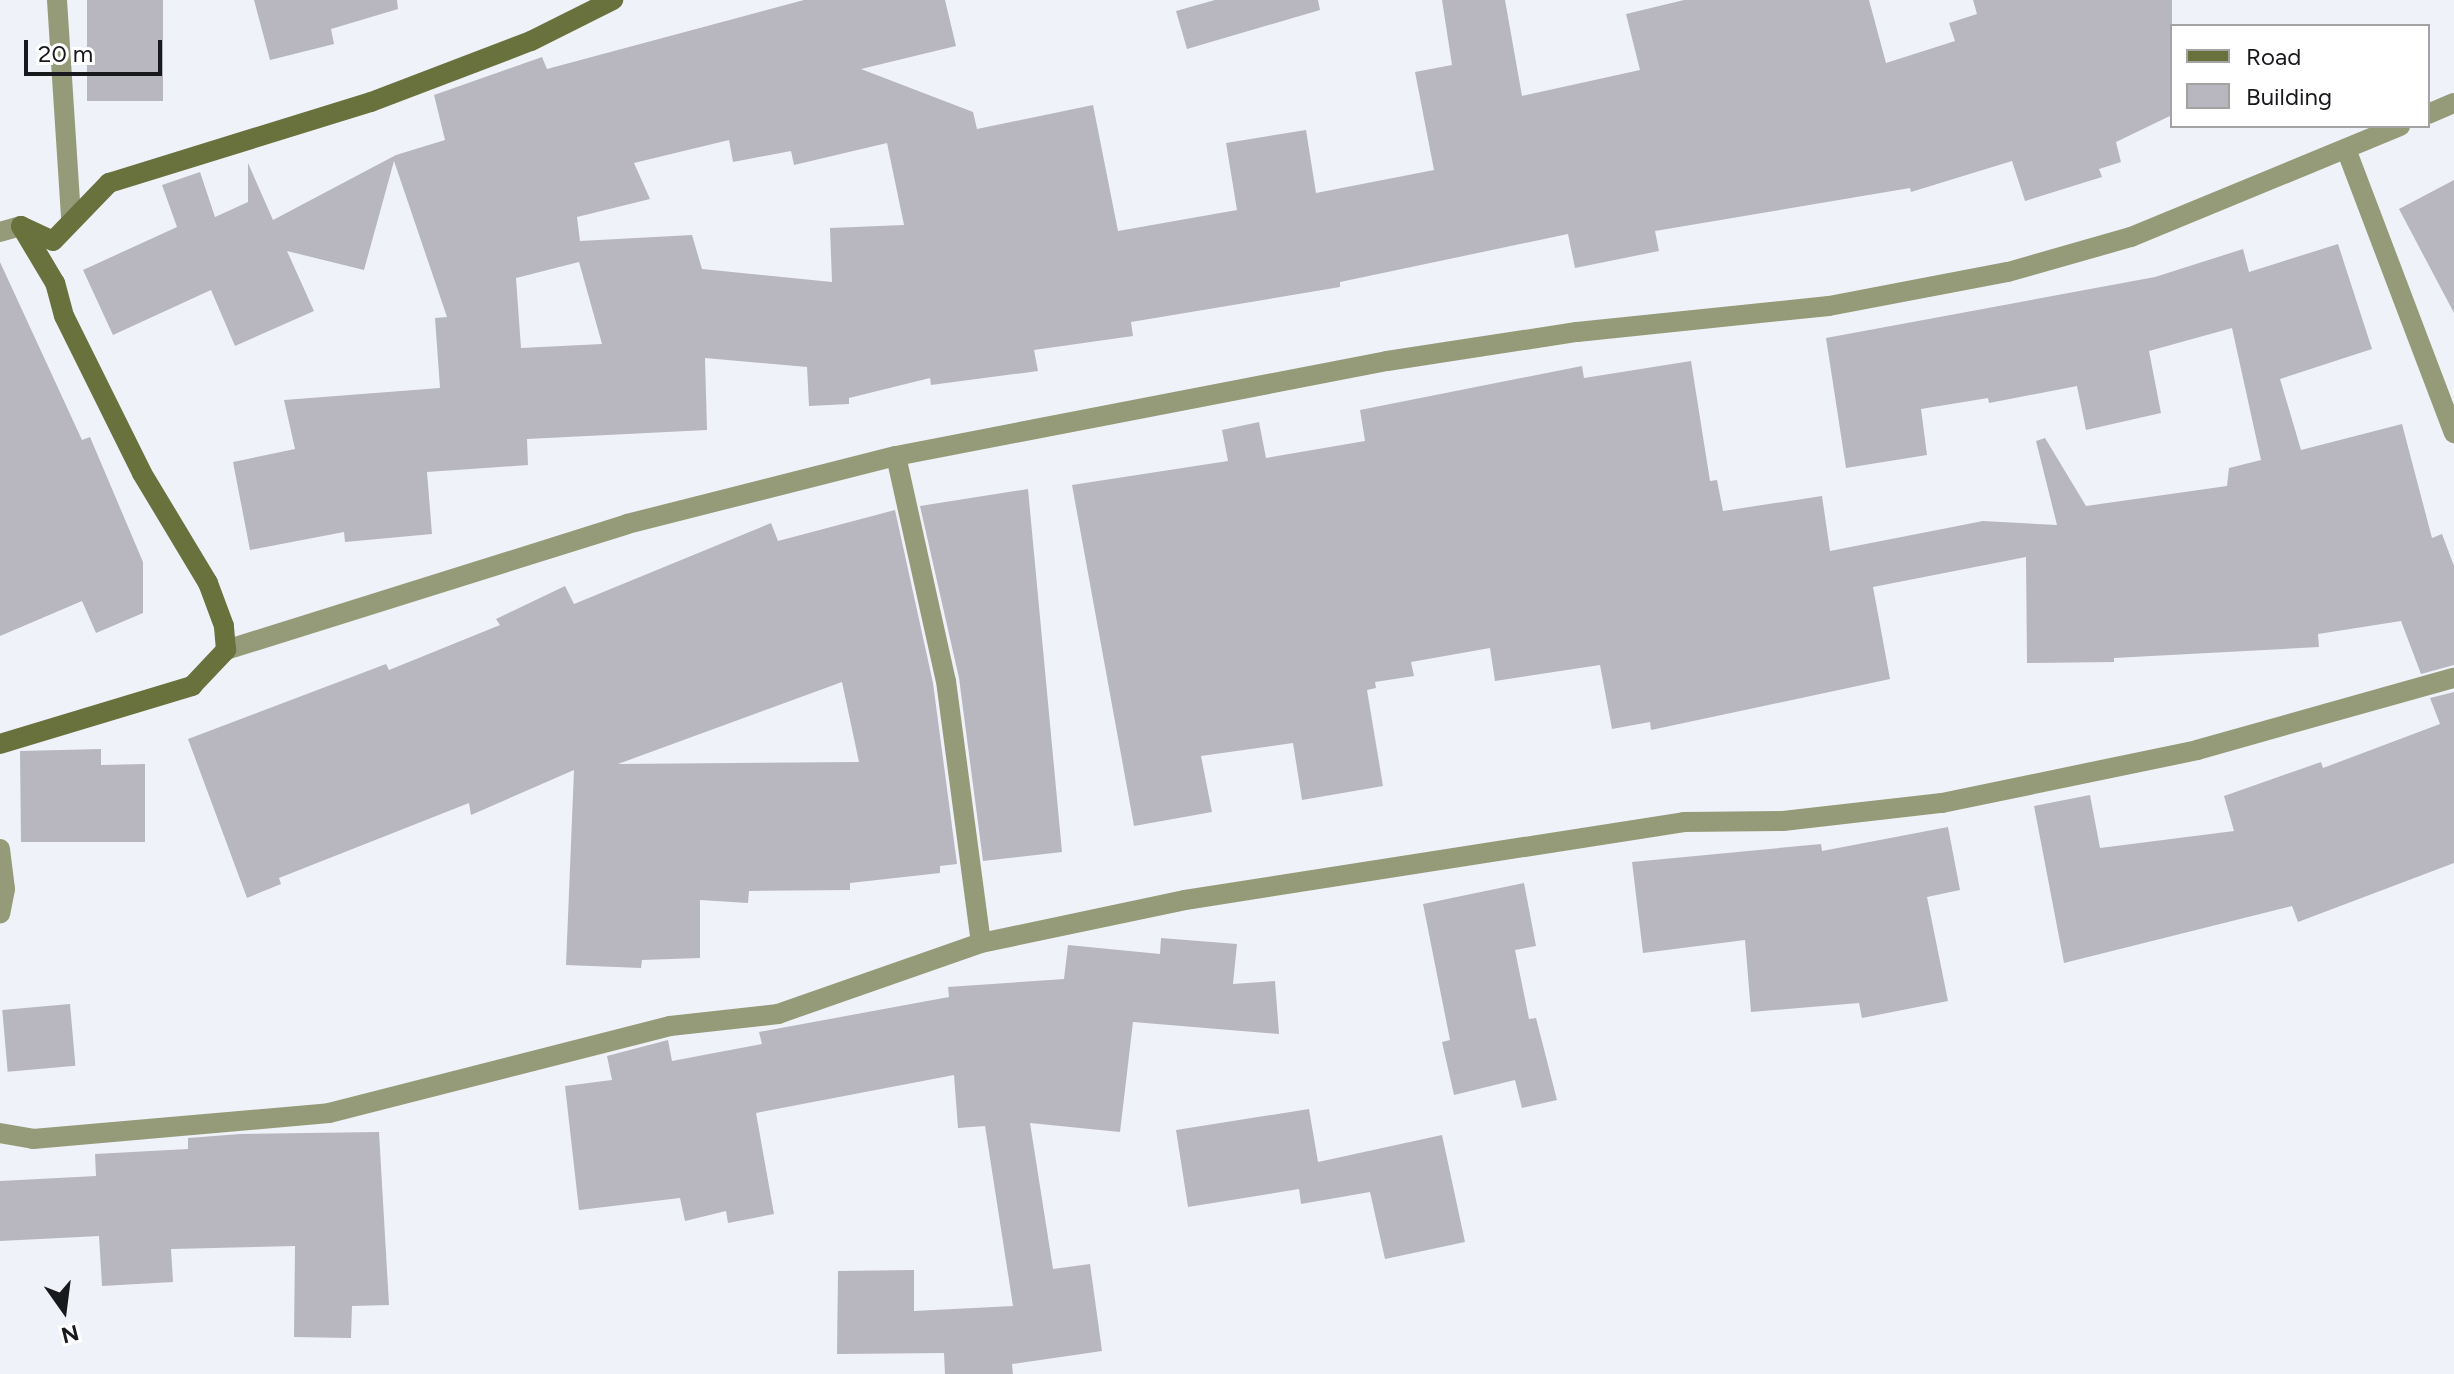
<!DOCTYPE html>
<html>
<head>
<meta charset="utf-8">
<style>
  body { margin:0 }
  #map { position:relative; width:2454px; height:1374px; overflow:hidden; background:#f0f2f9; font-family:Figtree,sans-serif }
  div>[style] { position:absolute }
  .building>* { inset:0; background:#b8b7bf; transform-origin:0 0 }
  .street>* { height:20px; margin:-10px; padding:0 10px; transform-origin:10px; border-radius:10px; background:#959b78 }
  .secondary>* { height:20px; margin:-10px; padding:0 10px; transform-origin:10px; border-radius:10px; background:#69713d }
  span { translate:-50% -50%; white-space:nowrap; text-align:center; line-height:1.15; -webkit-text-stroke:6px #fff; paint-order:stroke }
  .legend { position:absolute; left:2170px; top:24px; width:260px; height:104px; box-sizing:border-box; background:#fff; border:2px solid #a3a3a4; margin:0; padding:10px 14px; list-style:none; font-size:24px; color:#18191c }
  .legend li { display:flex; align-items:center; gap:16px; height:40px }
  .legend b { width:40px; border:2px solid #a3a3a4 }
  .north { position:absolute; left:24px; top:1270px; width:80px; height:80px; -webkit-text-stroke:6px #fff; paint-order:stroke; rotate:166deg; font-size:22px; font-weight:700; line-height:32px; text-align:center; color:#18191c }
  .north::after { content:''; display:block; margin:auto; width:28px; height:36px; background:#18191c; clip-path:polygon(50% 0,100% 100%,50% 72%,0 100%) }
  .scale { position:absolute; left:24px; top:40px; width:138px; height:36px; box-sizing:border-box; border:4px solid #18191c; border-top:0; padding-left:10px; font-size:24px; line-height:28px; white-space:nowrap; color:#18191c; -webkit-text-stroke:6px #fff; paint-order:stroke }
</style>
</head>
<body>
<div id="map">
  <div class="building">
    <div style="left:87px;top:0;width:76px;height:101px"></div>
    <div style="clip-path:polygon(254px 0,397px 0,398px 9px,331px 29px,334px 44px,270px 60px)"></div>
    <div style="clip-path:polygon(evenodd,804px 0,945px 0,956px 46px,861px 69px,973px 112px,977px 129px,1093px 105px,1118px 231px,1237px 210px,1226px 143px,1306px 130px,1316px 193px,1434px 170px,1415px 72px,1452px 65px,1442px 0,1505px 0,1522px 96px,1640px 70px,1626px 14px,1684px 0,1869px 0,1886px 63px,1955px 41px,1949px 23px,1977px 14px,1973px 0,2172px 0,2172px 115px,2116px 142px,2121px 162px,2099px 169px,2102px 177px,2025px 201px,2012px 161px,1911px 192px,1910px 188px,1655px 231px,1659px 251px,1575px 268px,1568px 234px,1340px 282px,1340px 287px,1131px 322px,1133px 336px,1034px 350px,1038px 371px,931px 385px,930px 378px,849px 398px,849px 404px,809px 406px,807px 367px,705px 358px,707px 430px,527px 439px,528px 465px,427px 472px,432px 534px,345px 542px,344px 532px,250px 550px,233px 462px,295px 449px,284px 400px,440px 388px,435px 318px,447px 317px,394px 161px,364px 270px,287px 251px,314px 311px,235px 346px,211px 290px,113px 335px,83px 270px,177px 227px,162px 185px,200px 172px,215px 217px,248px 202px,248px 163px,273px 220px,396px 155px,445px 140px,434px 95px,542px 57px,547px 69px,804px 0,729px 140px,733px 162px,791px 151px,794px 165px,887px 143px,904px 225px,830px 228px,832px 282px,702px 269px,692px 235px,580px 241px,577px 217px,650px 199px,634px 163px,729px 140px,804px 0,579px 262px,602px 344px,521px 348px,516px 278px,579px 262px)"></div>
    <div style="clip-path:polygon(1215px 0,1318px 0,1320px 10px,1187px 49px,1176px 11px)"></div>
    <div style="clip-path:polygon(2454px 180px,2454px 313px,2399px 209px)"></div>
    <div style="clip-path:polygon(2338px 244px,2372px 349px,2280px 379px,2301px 450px,2402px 424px,2432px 538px,2442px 534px,2454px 566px,2454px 665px,2421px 674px,2401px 621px,2318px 634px,2319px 647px,2114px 658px,2114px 662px,2027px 663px,2026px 557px,1873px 587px,1890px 679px,1651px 730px,1650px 722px,1612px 729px,1600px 665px,1495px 681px,1490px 648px,1411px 662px,1414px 676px,1375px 682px,1376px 688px,1367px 690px,1383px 786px,1302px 800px,1293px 743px,1201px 756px,1212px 812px,1134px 826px,1072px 485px,1228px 461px,1222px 430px,1259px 422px,1266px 458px,1365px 441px,1360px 410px,1582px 366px,1584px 378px,1691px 361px,1710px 481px,1717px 480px,1723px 511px,1822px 496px,1830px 551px,1983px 521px,2057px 525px,2036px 441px,2045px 438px,2086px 506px,2227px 486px,2229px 468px,2261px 460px,2232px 328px,2149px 351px,2161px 413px,2086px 430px,2077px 386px,1989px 403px,1988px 398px,1921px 409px,1927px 455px,1846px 468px,1826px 338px,2155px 277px,2243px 249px,2249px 272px)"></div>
    <div style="clip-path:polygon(0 262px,82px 440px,90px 437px,143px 562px,143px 613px,96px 633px,82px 601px,0 636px)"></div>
    <div style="clip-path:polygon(1028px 489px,1062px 852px,983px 861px,959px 678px,920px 506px)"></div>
    <div style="clip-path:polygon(evenodd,895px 510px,933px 683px,957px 864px,940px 866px,940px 873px,850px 883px,850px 890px,749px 891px,748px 903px,700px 900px,700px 958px,642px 960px,641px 968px,566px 965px,574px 770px,471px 815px,469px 803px,279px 878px,281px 884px,247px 898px,188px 739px,386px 664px,389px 670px,500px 625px,496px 619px,565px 586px,574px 604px,771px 523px,778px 541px,895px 510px,842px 682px,859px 762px,618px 764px,842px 682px)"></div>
    <div style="clip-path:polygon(2454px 692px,2454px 863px,2298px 922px,2292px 906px,2064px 963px,2034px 806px,2090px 795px,2100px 848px,2234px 831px,2224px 796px,2321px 762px,2323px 768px,2440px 724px,2430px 698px)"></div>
    <div style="clip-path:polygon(101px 749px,101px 765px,145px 764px,145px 842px,21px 842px,20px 751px)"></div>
    <div style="clip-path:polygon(1948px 827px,1960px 890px,1927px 897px,1948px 1001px,1862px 1018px,1859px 1003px,1751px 1012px,1745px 940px,1643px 953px,1632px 862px,1821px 844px,1822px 851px)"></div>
    <div style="clip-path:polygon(1524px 883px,1536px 946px,1515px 950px,1529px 1019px,1536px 1018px,1557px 1100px,1522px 1108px,1515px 1080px,1454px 1095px,1442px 1042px,1450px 1040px,1423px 904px)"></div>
    <div style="clip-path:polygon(1161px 938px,1237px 944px,1233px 984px,1275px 981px,1279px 1034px,1133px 1022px,1120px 1132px,1030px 1123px,1053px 1269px,1090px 1264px,1102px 1351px,1012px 1364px,1013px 1374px,945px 1374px,944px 1353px,837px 1354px,838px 1271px,914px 1270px,914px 1311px,1013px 1306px,985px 1126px,958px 1128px,954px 1075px,756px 1113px,774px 1214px,728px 1223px,726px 1211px,685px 1221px,680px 1198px,579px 1210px,565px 1086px,612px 1080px,607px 1056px,668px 1040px,672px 1061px,762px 1044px,759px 1032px,949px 997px,948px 987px,1064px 979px,1068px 945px,1160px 954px)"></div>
    <div style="left:70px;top:1004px;width:62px;height:68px;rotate:85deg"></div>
    <div style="clip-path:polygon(1309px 1109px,1318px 1162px,1442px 1135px,1465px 1242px,1385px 1259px,1370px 1192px,1301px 1204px,1299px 1189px,1188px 1207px,1176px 1130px)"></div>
    <div style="clip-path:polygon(379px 1132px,389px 1305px,352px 1306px,351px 1338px,294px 1337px,295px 1246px,171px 1249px,173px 1282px,102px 1286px,99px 1236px,0 1241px,0 1181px,96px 1176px,95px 1154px,188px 1149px,188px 1138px,240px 1134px)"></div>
  </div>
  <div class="street">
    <div style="left:57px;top:0;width:219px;rotate:86.3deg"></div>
    <div style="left:2428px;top:114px;width:28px;rotate:-23deg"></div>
    <div style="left:2346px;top:149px;width:304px;rotate:69.2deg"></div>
    <div style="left:0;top:232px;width:22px;rotate:-16deg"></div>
    <div style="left:896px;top:456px;width:230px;rotate:77.5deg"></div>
    <div style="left:946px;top:681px;width:264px;rotate:82.4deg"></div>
    <div style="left:226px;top:650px;width:420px;rotate:-17.4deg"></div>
    <div style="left:627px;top:524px;width:277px;rotate:-14.2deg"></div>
    <div style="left:896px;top:456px;width:500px;rotate:-10.95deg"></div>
    <div style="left:1387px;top:361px;width:192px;rotate:-8.7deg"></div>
    <div style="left:1577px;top:332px;width:253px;rotate:-5.9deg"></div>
    <div style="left:1829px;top:306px;width:182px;rotate:-10.8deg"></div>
    <div style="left:2008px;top:272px;width:128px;rotate:-15.9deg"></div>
    <div style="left:2131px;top:237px;width:291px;rotate:-22.4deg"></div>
    <div style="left:0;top:849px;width:40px;rotate:82.9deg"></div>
    <div style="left:5px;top:889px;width:25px;rotate:101deg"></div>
    <div style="left:0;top:1133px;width:34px;rotate:10deg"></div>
    <div style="left:33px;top:1139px;width:297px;rotate:-5deg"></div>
    <div style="left:329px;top:1113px;width:352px;rotate:-14.3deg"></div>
    <div style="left:670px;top:1026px;width:109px;rotate:-6.3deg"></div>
    <div style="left:778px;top:1014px;width:215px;rotate:-19.3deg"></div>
    <div style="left:981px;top:943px;width:208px;rotate:-11.9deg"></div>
    <div style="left:1185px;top:900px;width:505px;rotate:-8.88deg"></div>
    <div style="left:1684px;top:822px;width:99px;rotate:-0.6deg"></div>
    <div style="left:1783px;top:821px;width:160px;rotate:-6.5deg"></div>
    <div style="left:1942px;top:803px;width:260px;rotate:-11.7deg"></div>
    <div style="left:2197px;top:750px;width:267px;rotate:-15.7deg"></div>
  </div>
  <div class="secondary">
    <div style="left:0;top:744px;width:201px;rotate:-16.8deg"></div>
    <div style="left:192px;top:686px;width:50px;rotate:-46.6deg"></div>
    <div style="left:226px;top:650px;width:24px;rotate:-95deg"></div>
    <div style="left:224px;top:626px;width:46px;rotate:-110.4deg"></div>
    <div style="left:208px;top:583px;width:128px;rotate:-121deg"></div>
    <div style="left:142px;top:473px;width:175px;rotate:-116.4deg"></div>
    <div style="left:64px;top:316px;width:34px;rotate:-105deg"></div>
    <div style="left:55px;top:283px;width:66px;rotate:-120.8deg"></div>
    <div style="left:21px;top:226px;width:35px;rotate:25deg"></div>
    <div style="left:53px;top:241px;width:81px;rotate:-46deg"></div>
    <div style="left:109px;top:183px;width:274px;rotate:-17.2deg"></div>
    <div style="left:371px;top:102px;width:171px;rotate:-20.9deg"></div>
    <div style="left:531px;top:41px;width:92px;rotate:-26.6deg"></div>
  </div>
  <ul class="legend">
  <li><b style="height:10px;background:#69713d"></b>Road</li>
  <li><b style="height:22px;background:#b8b7bf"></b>Building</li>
  </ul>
  <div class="north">N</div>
  <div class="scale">20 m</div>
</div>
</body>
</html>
